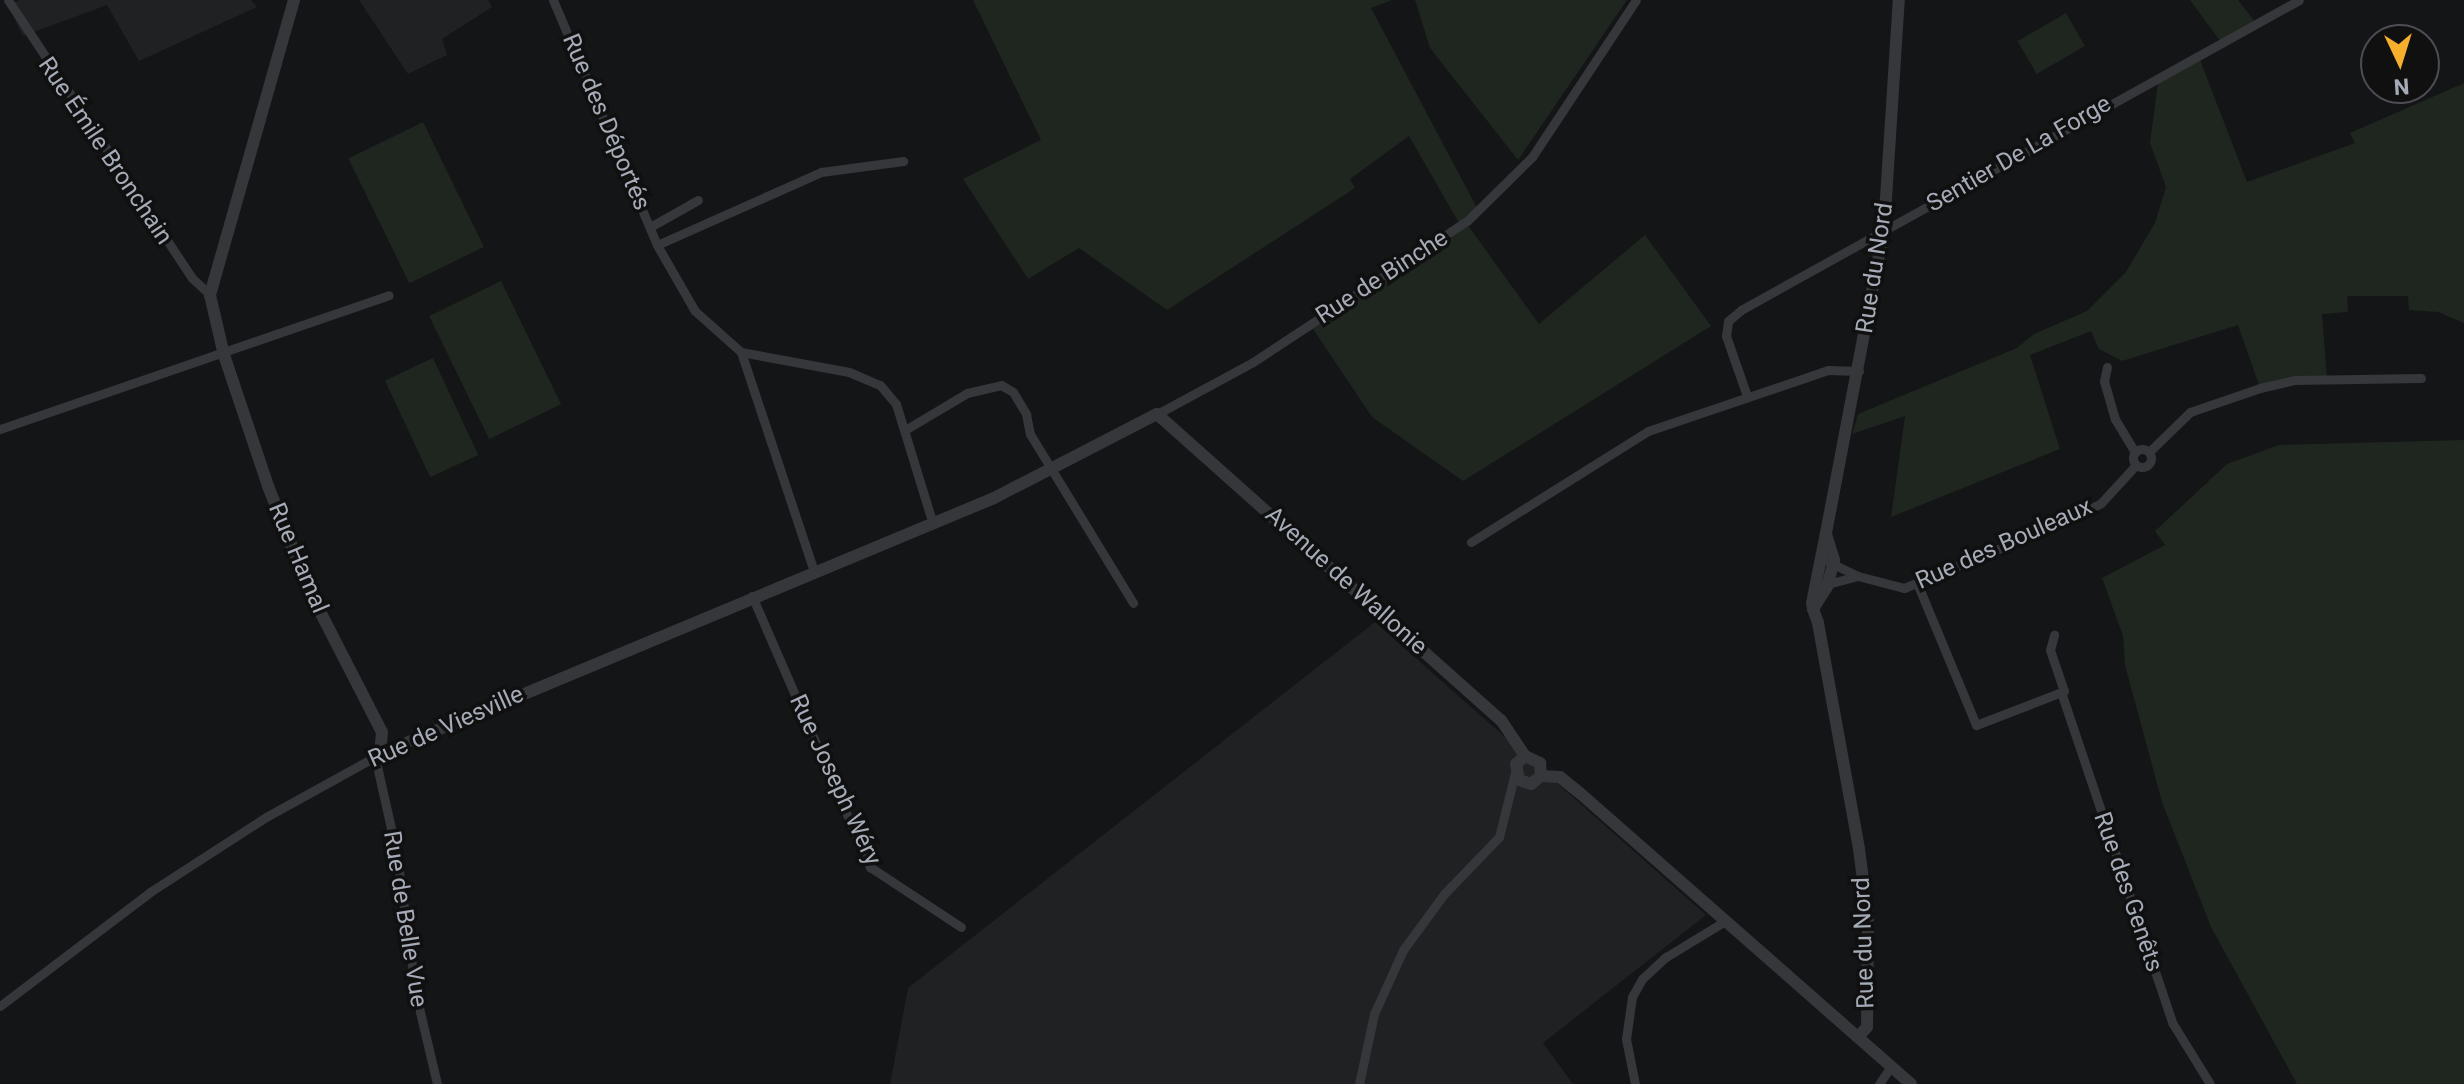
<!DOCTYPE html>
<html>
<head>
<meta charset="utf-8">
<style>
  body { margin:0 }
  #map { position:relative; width:2464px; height:1084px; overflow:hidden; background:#141516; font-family:Roboto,sans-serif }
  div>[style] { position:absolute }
  .built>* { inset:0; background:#202123 }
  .green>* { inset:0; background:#1e261f; transform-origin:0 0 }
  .minor>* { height:9px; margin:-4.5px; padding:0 4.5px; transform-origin:4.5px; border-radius:4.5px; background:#35373b }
  .minor>.ring { margin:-4.5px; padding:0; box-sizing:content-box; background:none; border:9px solid #35373b; border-radius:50% }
  .tertiary>* { height:12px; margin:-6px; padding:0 6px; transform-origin:6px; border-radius:6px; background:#35373b }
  span { translate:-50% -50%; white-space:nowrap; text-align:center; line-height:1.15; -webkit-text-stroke:7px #101011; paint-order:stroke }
  .street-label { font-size:24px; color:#a6acb7 }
  .north { position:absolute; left:2360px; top:24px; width:80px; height:80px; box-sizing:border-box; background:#101011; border:2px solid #4c4e53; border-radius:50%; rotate:176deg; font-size:22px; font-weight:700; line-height:32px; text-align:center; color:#a6acb7 }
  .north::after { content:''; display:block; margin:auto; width:28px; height:36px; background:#f6ae2d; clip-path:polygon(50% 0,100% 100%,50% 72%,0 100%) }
</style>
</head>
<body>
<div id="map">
  <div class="built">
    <div style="clip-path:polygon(19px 0,251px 0,257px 7px,139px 61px,107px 5px,23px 36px,9px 7px)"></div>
    <div style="clip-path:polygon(359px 0,488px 0,492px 7px,442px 39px,447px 55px,408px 74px)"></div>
    <div style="clip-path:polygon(1375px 622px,1706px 915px,1543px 1043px,1573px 1084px,890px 1084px,908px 988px)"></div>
  </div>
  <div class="green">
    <div style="clip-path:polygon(973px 0,1392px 0,1371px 8px,1477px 208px,1459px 223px,1409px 136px,1350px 179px,1355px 188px,1167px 310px,1079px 248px,1028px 279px,963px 179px,1041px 140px)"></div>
    <div style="clip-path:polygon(1415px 0,1627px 0,1518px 160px,1430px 48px)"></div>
    <div style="clip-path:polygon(2190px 0,2238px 0,2256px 23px,2220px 41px)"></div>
    <div style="left:2066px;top:13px;width:38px;height:56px;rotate:60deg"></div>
    <div style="clip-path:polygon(2197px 52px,2247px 182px,2355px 143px,2350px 133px,2464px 83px,2464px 323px,2438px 312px,2409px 310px,2408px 296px,2347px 296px,2348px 312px,2322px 314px,2327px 378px,2260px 388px,2238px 325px,2122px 361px,2099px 349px,2091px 331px,2030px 355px,2060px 449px,1891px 517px,1905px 416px,1852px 434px,1858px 414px,2017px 348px,2034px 334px,2087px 311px,2126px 272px,2155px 223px,2166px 187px,2150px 143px,2159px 74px)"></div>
    <div style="left:423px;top:122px;width:139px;height:83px;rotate:64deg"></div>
    <div style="clip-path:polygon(1467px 224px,1539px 324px,1645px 235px,1711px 326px,1463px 481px,1372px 417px,1311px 326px,1433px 252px)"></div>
    <div style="left:501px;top:281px;width:137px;height:80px;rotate:64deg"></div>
    <div style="left:433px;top:358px;width:107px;height:53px;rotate:65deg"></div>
    <div style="clip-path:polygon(2464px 440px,2464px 1084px,2297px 1084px,2211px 927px,2162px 802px,2125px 665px,2123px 636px,2102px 578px,2165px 545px,2155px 531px,2227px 464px,2279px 445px)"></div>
  </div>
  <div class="minor">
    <div style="left:8px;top:0;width:333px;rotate:56.5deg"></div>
    <div style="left:192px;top:278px;width:25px;rotate:43deg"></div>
    <div style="left:553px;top:0;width:266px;rotate:67deg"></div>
    <div style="left:657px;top:245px;width:76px;rotate:60.1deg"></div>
    <div style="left:695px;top:311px;width:62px;rotate:41.7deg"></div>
    <div style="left:741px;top:352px;width:110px;rotate:10.5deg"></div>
    <div style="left:849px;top:372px;width:34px;rotate:23deg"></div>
    <div style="left:880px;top:385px;width:25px;rotate:50deg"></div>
    <div style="left:896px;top:404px;width:126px;rotate:72.9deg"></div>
    <div style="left:650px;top:227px;width:55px;rotate:-29.4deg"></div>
    <div style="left:657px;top:245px;width:180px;rotate:-24deg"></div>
    <div style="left:821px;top:172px;width:83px;rotate:-7.6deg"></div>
    <div style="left:741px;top:352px;width:231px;rotate:71.6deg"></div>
    <div style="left:2107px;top:367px;width:14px;rotate:102deg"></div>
    <div style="left:2104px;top:381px;width:40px;rotate:74deg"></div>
    <div style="left:2115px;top:419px;width:39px;rotate:59deg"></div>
    <div style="left:1747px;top:396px;width:64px;rotate:-109.3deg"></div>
    <div style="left:1726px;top:336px;width:15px;rotate:-82deg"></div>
    <div style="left:1728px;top:321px;width:17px;rotate:-40deg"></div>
    <div style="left:1741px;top:310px;width:638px;rotate:-29.05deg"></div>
    <div style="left:1157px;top:414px;width:109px;rotate:-28.4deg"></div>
    <div style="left:1253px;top:362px;width:256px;rotate:-33.4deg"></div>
    <div style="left:1467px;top:221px;width:91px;rotate:-44.6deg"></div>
    <div style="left:1532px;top:157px;width:188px;rotate:-56.5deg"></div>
    <div style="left:0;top:429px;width:411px;rotate:-19deg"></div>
    <div style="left:905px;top:430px;width:72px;rotate:-30.8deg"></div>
    <div style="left:967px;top:393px;width:35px;rotate:-13deg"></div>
    <div style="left:1001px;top:385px;width:14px;rotate:30deg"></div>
    <div style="left:1013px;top:392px;width:26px;rotate:59deg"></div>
    <div style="left:1026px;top:414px;width:20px;rotate:79deg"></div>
    <div style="left:1030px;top:434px;width:198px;rotate:58.6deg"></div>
    <div class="ring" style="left:2133px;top:449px;width:9px;height:9px"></div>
    <div style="left:2149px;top:452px;width:57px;rotate:-44.3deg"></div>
    <div style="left:2190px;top:412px;width:74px;rotate:-18.9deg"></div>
    <div style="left:2260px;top:388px;width:36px;rotate:-13deg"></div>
    <div style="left:2295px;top:380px;width:126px;rotate:-0.9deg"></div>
    <div style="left:1471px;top:542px;width:209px;rotate:-32.1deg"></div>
    <div style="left:1648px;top:431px;width:190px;rotate:-18.7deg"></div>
    <div style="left:1828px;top:370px;width:31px;rotate:2deg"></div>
    <div style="left:1829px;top:562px;width:32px;rotate:26deg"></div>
    <div style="left:1858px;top:576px;width:48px;rotate:14.6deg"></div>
    <div style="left:1904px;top:588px;width:183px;rotate:-22.5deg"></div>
    <div style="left:2073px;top:518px;width:32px;rotate:-28deg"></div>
    <div style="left:2101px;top:503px;width:52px;rotate:-47.4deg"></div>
    <div style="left:1917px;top:583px;width:154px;rotate:67.4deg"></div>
    <div style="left:1976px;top:725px;width:94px;rotate:-21.1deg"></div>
    <div style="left:2064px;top:691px;width:43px;rotate:-108.9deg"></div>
    <div style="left:2050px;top:650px;width:16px;rotate:-75deg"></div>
    <div style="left:1824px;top:585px;width:35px;rotate:-15deg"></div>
    <div style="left:752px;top:596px;width:296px;rotate:66.5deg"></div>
    <div style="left:870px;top:867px;width:109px;rotate:33.4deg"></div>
    <div style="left:2061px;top:692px;width:350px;rotate:71.4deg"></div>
    <div style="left:2173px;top:1024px;width:70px;rotate:58.3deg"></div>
    <div style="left:380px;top:754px;width:12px;rotate:104deg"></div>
    <div style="left:377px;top:766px;width:86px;rotate:77.3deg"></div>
    <div style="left:396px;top:850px;width:146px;rotate:82.1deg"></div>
    <div style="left:416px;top:995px;width:91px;rotate:76.7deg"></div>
    <div style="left:0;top:1006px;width:188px;rotate:-37.2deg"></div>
    <div style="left:150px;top:892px;width:138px;rotate:-32.9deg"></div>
    <div style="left:266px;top:817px;width:130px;rotate:-28.9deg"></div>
    <div style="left:1359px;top:1084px;width:72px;rotate:-77.9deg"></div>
    <div style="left:1374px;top:1014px;width:70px;rotate:-65.6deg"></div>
    <div style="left:1403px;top:950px;width:69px;rotate:-53.8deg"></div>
    <div style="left:1444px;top:894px;width:79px;rotate:-46deg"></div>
    <div style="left:1499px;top:837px;width:66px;rotate:-76deg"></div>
    <div style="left:1635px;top:1084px;width:46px;rotate:-101.3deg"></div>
    <div style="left:1626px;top:1039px;width:42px;rotate:-81.9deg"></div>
    <div style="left:1632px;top:997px;width:21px;rotate:-61deg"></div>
    <div style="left:1642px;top:979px;width:33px;rotate:-43deg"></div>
    <div style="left:1666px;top:957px;width:69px;rotate:-31.4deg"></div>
    <div style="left:1879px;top:1084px;width:22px;rotate:-56deg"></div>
  </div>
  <div class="tertiary">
    <div style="left:294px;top:0;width:307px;rotate:105.9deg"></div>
    <div style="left:210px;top:295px;width:62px;rotate:76.9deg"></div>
    <div style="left:224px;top:355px;width:138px;rotate:71.4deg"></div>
    <div style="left:268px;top:486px;width:114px;rotate:68.4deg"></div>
    <div style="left:310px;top:592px;width:157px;rotate:62.8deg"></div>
    <div style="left:382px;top:732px;width:22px;rotate:95deg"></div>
    <div style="left:1826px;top:533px;width:309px;rotate:-79.2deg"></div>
    <div style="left:1884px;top:229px;width:229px;rotate:-86.3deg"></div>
    <div style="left:1813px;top:609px;width:26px;rotate:-58deg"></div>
    <div style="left:1827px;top:587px;width:28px;rotate:-75deg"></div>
    <div style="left:1834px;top:560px;width:28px;rotate:-107deg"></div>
    <div style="left:1826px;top:533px;width:71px;rotate:101.3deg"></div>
    <div style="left:1812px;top:603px;width:6px;rotate:81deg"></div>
    <div style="left:1813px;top:609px;width:15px;rotate:70deg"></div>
    <div style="left:1818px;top:623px;width:230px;rotate:79.7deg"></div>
    <div style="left:1859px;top:849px;width:70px;rotate:82.6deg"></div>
    <div style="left:1868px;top:918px;width:109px;rotate:90.5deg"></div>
    <div style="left:1867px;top:1027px;width:13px;rotate:132deg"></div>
    <div style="left:380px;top:754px;width:665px;rotate:-22.63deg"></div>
    <div style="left:994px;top:498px;width:183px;rotate:-27.3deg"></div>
    <div style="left:1157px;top:414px;width:460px;rotate:41.7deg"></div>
    <div style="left:1501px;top:720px;width:43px;rotate:56.3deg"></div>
    <div style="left:1525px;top:756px;width:12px;rotate:138deg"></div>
    <div style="left:1516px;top:764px;width:16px;rotate:79deg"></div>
    <div style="left:1519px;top:780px;width:13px;rotate:18deg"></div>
    <div style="left:1531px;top:784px;width:13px;rotate:-39deg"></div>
    <div style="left:1525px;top:756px;width:17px;rotate:25deg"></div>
    <div style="left:1540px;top:763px;width:13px;rotate:86deg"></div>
    <div style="left:1541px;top:776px;width:19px;rotate:3deg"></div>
    <div style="left:1560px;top:777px;width:27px;rotate:39deg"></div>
    <div style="left:1581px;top:794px;width:439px;rotate:41.3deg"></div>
  </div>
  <div class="street-label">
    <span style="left:606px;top:122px;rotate:67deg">Rue des Déportés</span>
    <span style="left:105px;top:151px;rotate:56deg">Rue Émile Bronchain</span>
    <span style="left:2019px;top:154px;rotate:-30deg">Sentier De La Forge</span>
    <span style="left:1875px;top:268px;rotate:-81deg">Rue du Nord</span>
    <span style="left:1382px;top:277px;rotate:-33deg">Rue de Binche</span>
    <span style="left:2004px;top:544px;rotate:-24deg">Rue des Bouleaux</span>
    <span style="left:298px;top:558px;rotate:67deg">Rue Hamal</span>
    <span style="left:1346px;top:581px;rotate:42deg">Avenue de Wallonie</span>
    <span style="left:446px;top:727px;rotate:-24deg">Rue de Viesville</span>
    <span style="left:835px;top:780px;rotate:65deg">Rue Joseph Wéry</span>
    <span style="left:2128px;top:892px;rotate:71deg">Rue des Genêts</span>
    <span style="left:405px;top:919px;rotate:81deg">Rue de Belle Vue</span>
    <span style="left:1864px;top:943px;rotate:-92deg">Rue du Nord</span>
  </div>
  <div class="north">N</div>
</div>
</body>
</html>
